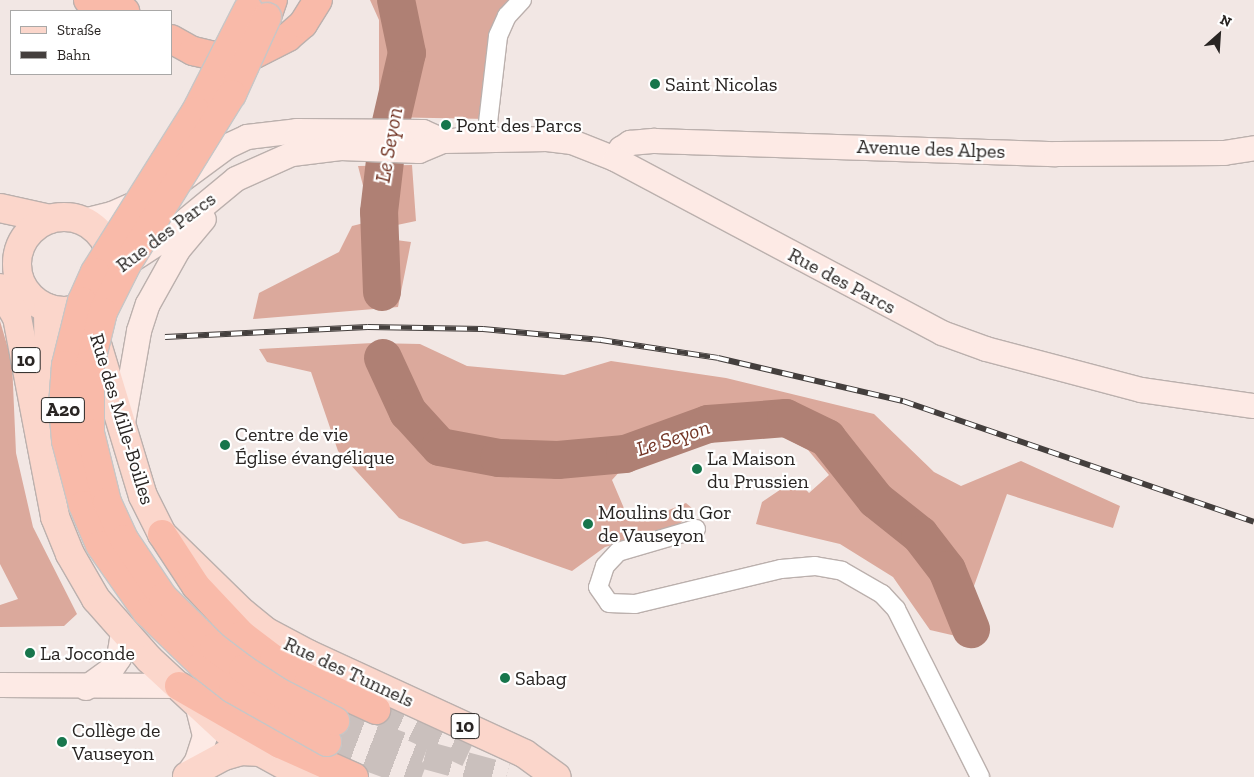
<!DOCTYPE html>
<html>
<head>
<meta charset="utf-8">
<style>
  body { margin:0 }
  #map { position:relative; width:1254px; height:777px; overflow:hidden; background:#f2e7e4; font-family:"Zilla Slab",serif }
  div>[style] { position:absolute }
  .forest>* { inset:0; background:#dba99c }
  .river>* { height:38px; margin:-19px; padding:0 19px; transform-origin:19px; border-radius:19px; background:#af8074 }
  .highway-tunnel>* { height:28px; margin-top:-14px; transform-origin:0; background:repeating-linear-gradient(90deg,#cac0bd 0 28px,transparent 0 42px) }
  .roads { filter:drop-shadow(1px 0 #bbb0ad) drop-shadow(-1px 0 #bbb0ad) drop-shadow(0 1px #bbb0ad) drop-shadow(0 -1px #bbb0ad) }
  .street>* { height:18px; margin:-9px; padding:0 9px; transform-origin:9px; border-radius:9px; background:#fff }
  .secondary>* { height:24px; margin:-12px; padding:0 12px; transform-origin:12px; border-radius:12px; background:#fdeae5 }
  .primary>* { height:28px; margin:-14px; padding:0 14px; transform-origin:14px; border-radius:14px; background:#fbd6cb }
  .primary>.ring { margin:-14px; padding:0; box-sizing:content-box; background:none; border:28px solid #fbd6cb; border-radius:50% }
  .highway>* { height:28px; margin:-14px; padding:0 14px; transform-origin:14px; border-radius:14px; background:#f9baa9 }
  .rail>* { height:5.5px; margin-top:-2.75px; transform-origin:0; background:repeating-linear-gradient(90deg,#fff 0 11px,#443f3d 0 22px); box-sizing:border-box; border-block:1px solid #443f3d }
  .bridges { filter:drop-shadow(1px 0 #c7c6c6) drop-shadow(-1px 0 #c7c6c6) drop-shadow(0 1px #c7c6c6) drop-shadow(0 -1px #c7c6c6) }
  .highway-bridge>* { height:28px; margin:-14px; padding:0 14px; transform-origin:14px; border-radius:14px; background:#f9baa9 }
  .dots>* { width:14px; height:14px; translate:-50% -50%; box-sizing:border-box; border:2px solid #fff; border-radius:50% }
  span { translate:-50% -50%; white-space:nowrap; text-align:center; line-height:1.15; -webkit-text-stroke:4.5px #fff; paint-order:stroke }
  .shield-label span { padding:1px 4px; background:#fff; border:1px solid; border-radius:4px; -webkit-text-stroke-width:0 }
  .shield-label { font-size:19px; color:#292523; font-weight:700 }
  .poi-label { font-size:20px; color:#292523 }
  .left { translate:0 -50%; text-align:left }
  .street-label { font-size:20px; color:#292523 }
  .water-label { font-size:21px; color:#733525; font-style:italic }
  .legend { position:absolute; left:10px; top:10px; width:162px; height:65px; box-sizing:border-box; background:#fff; border:1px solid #a9a8a7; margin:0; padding:6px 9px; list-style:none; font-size:15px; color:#292523 }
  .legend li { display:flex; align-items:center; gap:10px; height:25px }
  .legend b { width:25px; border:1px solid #a9a8a7 }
  .north { position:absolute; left:1194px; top:10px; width:50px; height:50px; -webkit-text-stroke:4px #fff; paint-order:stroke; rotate:26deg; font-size:14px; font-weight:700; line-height:20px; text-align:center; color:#292523 }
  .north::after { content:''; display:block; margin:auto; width:18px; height:22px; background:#292523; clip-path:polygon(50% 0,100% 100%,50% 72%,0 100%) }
</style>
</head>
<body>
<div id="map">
  <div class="forest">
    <div style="clip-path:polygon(370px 0,522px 0,507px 16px,488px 119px,379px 117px,379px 20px)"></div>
    <div style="clip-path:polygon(412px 165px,416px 221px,397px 225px,396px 240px,411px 242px,398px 307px,253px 319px,259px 293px,339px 252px,352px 226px,372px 221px,358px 166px)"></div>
    <div style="clip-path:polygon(0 321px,12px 362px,16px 453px,33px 527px,77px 614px,64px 626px,0 627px,0 605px,18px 599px,0 564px)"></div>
    <div style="clip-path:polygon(373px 343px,420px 344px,467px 366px,564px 375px,611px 361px,726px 378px,874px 414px,934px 472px,961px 486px,1021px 461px,1120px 506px,1113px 528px,1007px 494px,956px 636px,930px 630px,893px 577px,840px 544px,756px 524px,762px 502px,796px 479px,809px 493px,829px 475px,808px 450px,770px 430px,721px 429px,630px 460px,612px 480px,626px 513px,643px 512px,647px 519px,686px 503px,693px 509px,676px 528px,605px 547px,572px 571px,487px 541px,463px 544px,399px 518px,338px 451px,311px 372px,267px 362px,259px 349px)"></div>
  </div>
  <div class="river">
    <div style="left:382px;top:292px;width:80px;rotate:-92.1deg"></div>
    <div style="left:379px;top:212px;width:78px;rotate:-83.3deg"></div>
    <div style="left:388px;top:135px;width:84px;rotate:-77deg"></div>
    <div style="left:407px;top:53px;width:54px;rotate:-101.7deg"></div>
    <div style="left:383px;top:358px;width:60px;rotate:65.2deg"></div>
    <div style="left:408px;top:412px;width:47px;rotate:47.6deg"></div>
    <div style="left:440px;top:447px;width:60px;rotate:10.6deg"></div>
    <div style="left:499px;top:458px;width:59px;rotate:1.9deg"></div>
    <div style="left:558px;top:460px;width:67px;rotate:-5.1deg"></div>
    <div style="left:625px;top:454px;width:88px;rotate:-19.9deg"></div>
    <div style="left:708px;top:424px;width:78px;rotate:-4.4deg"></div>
    <div style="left:786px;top:418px;width:46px;rotate:26deg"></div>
    <div style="left:827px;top:438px;width:79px;rotate:51.7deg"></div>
    <div style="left:876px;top:500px;width:56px;rotate:38.5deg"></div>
    <div style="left:920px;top:535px;width:44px;rotate:52.4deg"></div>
    <div style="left:947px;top:570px;width:64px;rotate:67.9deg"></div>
  </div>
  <div class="highway-tunnel">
    <div style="left:376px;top:710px;width:102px;rotate:25.1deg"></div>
    <div style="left:335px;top:721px;width:96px;rotate:20.7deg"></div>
    <div style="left:425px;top:755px;width:84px;rotate:15.2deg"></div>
    <div style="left:327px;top:742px;width:101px;rotate:20.2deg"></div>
  </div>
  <div class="roads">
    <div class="street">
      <div style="left:486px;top:140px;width:105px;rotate:-83.4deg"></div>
      <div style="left:498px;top:36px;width:22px;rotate:-66deg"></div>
      <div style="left:507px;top:16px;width:22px;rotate:-47deg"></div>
      <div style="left:696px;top:529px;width:81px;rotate:163.6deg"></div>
      <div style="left:618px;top:552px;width:19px;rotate:133deg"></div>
      <div style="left:605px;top:566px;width:22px;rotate:108deg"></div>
      <div style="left:598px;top:587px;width:19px;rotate:55deg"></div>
      <div style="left:609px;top:603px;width:26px;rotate:2deg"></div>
      <div style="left:635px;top:604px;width:150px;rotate:-13.5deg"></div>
      <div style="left:781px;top:569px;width:34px;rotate:-5deg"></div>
      <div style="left:815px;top:566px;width:27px;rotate:10deg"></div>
      <div style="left:842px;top:571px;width:46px;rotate:29.9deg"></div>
      <div style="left:882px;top:594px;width:21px;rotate:47deg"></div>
      <div style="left:896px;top:609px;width:188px;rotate:63.4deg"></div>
    </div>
    <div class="secondary">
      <div style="left:615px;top:159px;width:12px;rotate:-59deg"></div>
      <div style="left:621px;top:149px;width:11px;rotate:-34deg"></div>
      <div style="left:630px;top:143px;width:25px;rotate:-5deg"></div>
      <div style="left:655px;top:141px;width:401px;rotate:1.9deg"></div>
      <div style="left:1056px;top:154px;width:168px;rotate:-0.3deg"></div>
      <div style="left:1224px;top:153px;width:30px;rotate:-9deg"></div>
      <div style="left:179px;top:182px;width:61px;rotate:-36.3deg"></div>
      <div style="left:228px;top:146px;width:21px;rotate:-25deg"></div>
      <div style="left:247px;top:137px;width:50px;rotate:-6.8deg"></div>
      <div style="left:297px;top:131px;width:126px;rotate:0.5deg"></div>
      <div style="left:423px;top:132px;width:22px;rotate:24deg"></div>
      <div style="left:84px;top:221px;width:29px;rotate:-14deg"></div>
      <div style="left:112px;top:214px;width:36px;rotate:-24deg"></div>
      <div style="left:129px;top:262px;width:38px;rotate:-33deg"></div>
      <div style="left:161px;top:241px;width:97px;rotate:-39.6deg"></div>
      <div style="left:236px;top:179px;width:61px;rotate:-24.1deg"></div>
      <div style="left:292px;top:154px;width:49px;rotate:-7deg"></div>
      <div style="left:341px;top:148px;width:78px;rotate:2.2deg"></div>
      <div style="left:419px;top:151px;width:26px;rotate:-23deg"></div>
      <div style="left:443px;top:141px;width:104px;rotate:-1.1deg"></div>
      <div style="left:547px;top:139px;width:25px;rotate:7deg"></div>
      <div style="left:572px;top:142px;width:46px;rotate:21.6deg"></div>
      <div style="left:615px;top:159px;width:370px;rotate:28deg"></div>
      <div style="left:942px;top:333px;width:47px;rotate:20deg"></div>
      <div style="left:986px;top:349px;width:160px;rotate:14.8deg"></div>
      <div style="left:1141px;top:390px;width:114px;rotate:8.1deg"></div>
      <div style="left:123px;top:423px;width:93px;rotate:-80.1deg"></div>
      <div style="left:139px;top:331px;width:28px;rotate:-72deg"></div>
      <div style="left:148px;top:304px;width:62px;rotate:-60.9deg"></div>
      <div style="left:178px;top:250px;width:40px;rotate:-50deg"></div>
      <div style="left:0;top:685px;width:179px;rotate:0.3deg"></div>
      <div style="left:86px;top:688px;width:31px;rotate:-36deg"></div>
      <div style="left:111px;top:670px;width:14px;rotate:-56deg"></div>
      <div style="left:119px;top:658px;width:26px;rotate:-81deg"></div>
      <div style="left:186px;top:777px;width:19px;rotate:-55deg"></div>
      <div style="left:197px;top:761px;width:26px;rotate:-72deg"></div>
      <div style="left:205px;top:736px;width:30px;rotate:-104deg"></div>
    </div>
    <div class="primary">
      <div style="left:0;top:208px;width:51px;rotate:12.4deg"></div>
      <div class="ring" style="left:17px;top:217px;width:66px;height:66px"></div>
      <div style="left:0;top:288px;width:34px;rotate:60deg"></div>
      <div style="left:17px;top:317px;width:204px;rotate:79.2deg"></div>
      <div style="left:55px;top:517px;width:40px;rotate:68deg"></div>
      <div style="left:70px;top:554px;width:52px;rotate:60deg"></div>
      <div style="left:96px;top:599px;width:80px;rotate:48.5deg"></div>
      <div style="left:149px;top:659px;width:115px;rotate:42.9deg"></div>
      <div style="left:233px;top:737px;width:83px;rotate:28.7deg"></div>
      <div style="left:94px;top:334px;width:169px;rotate:73.2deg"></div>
      <div style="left:143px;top:496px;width:42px;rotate:63.4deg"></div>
      <div style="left:162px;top:534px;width:113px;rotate:44.3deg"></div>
      <div style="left:243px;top:613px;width:28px;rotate:39deg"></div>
      <div style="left:265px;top:631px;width:49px;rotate:28.1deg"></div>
      <div style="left:308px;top:654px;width:239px;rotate:24.7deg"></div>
      <div style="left:525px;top:754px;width:39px;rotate:36deg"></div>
      <div style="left:42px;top:420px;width:39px;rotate:-80deg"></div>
      <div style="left:49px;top:382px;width:74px;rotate:-90.8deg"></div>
      <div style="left:187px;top:776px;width:42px;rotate:-28.4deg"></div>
      <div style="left:224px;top:756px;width:18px;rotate:-16deg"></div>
      <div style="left:241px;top:751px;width:20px;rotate:3deg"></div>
    </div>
    <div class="highway">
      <div style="left:88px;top:0;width:39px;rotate:17deg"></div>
      <div style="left:267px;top:17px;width:18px;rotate:-71deg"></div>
      <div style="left:171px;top:39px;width:25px;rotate:29deg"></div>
      <div style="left:193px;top:51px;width:27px;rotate:13deg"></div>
      <div style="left:219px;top:57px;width:36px;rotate:-5deg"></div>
      <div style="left:255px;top:54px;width:37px;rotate:-27deg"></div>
      <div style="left:288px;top:37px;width:20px;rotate:-41deg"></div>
      <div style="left:303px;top:24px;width:28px;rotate:-58deg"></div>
      <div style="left:162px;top:534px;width:62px;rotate:56.8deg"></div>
      <div style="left:196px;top:586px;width:67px;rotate:46.8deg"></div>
      <div style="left:242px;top:635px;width:40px;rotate:37deg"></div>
      <div style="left:274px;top:659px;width:40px;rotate:29.7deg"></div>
      <div style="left:309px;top:679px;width:74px;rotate:24.8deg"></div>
      <div style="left:179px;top:686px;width:116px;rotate:29.9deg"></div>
      <div style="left:280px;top:744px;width:81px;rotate:24deg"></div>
    </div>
  </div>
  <div class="rail">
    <div style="left:165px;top:337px;width:203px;rotate:-2.8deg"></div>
    <div style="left:368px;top:327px;width:115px;rotate:1deg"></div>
    <div style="left:483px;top:329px;width:119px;rotate:5.3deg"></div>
    <div style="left:601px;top:340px;width:118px;rotate:8.7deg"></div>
    <div style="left:718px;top:358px;width:190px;rotate:13.1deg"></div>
    <div style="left:903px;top:401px;width:371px;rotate:19deg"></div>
  </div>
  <div class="bridges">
    <div class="highway-bridge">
      <div style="left:248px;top:9px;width:114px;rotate:117deg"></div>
      <div style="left:196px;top:111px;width:190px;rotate:122.1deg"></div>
      <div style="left:95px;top:272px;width:32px;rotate:114deg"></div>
      <div style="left:82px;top:301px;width:66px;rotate:104deg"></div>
      <div style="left:66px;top:365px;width:41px;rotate:94.2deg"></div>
      <div style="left:63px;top:406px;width:35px;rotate:85deg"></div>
      <div style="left:66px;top:441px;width:66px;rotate:75.1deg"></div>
      <div style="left:83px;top:505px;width:43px;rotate:67deg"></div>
      <div style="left:100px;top:545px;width:82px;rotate:55deg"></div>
      <div style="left:147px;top:612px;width:76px;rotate:43.9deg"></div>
      <div style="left:202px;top:665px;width:39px;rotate:38deg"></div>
      <div style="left:233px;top:689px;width:108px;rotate:29.4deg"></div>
      <div style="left:267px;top:17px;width:85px;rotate:114.4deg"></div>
      <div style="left:232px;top:94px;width:200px;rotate:121.7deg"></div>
      <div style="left:127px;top:264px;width:54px;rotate:116.6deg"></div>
      <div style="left:103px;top:312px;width:55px;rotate:103.8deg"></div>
      <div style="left:90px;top:365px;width:68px;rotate:90deg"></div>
      <div style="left:90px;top:433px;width:71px;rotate:76.2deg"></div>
      <div style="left:107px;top:502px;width:41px;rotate:65.3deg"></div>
      <div style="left:124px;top:539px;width:70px;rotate:56.1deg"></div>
      <div style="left:163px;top:597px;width:71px;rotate:44.4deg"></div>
      <div style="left:214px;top:647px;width:36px;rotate:37deg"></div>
      <div style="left:243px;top:669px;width:44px;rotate:33deg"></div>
      <div style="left:280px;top:693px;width:62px;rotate:27deg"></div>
    </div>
  </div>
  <div class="dots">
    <div style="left:655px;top:84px;background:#17764c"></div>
    <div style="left:446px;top:125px;background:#17764c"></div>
    <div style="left:225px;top:445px;background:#17764c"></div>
    <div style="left:697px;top:469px;background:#17764c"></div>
    <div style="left:588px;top:524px;background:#17764c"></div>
    <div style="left:30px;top:653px;background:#17764c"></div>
    <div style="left:505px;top:678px;background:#17764c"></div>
    <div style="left:62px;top:742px;background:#17764c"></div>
  </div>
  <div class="shield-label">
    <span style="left:26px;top:360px">10</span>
    <span style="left:63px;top:410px">A20</span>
    <span style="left:465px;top:726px">10</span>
  </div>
  <div class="poi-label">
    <span class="left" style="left:665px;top:84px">Saint Nicolas</span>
    <span class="left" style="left:456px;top:125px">Pont des Parcs</span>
    <span class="left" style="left:235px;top:446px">Centre de vie<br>Église évangélique</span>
    <span class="left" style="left:707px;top:470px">La Maison<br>du Prussien</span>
    <span class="left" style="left:598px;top:524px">Moulins du Gor<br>de Vauseyon</span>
    <span class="left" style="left:40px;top:653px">La Joconde</span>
    <span class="left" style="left:515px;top:678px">Sabag</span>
    <span class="left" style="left:72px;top:742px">Collège de<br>Vauseyon</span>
  </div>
  <div class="street-label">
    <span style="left:931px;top:149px;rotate:2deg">Avenue des Alpes</span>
    <span style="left:166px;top:232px;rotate:-37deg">Rue des Parcs</span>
    <span style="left:842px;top:281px;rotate:28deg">Rue des Parcs</span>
    <span style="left:122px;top:419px;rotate:73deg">Rue des Mille-Boilles</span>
    <span style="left:349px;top:672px;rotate:25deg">Rue des Tunnels</span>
  </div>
  <div class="water-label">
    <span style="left:389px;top:145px;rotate:-80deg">Le Seyon</span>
    <span style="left:673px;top:438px;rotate:-18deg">Le Seyon</span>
  </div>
  <ul class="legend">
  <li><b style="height:6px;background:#fbd6cb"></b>Straße</li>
  <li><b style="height:6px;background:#443f3d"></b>Bahn</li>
  </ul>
  <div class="north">N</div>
</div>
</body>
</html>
